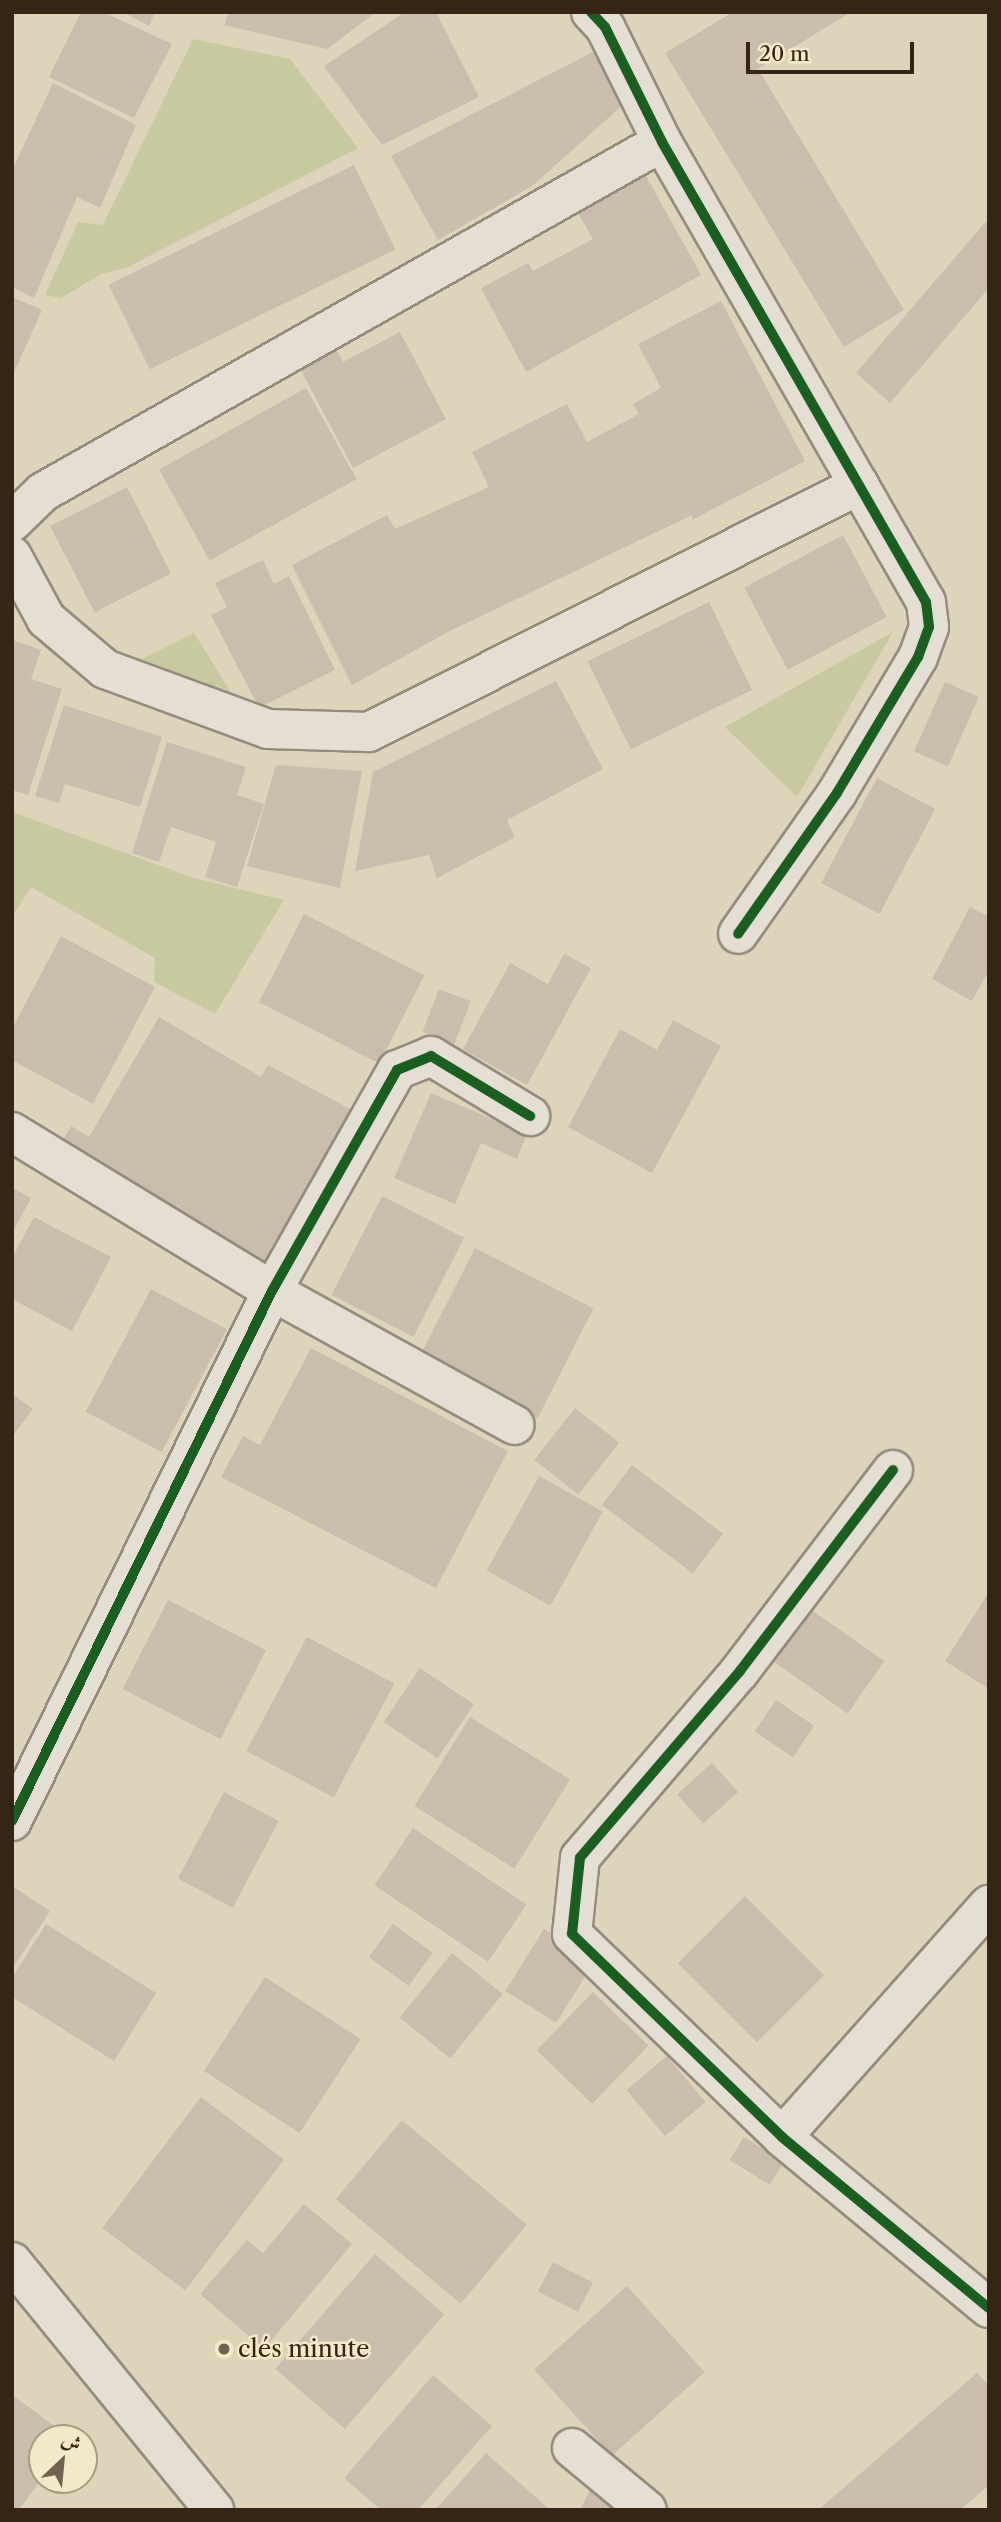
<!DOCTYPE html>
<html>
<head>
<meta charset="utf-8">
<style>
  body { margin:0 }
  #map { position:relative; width:1001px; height:2522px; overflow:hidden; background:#ddd4ba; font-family:"Libre Caslon Text",Amiri,serif }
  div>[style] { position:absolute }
  .green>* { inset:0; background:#c8c99f }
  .building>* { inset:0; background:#cbbdab; transform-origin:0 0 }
  .roads { filter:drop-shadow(2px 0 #938b7b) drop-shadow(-2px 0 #938b7b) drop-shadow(0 2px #938b7b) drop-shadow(0 -2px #938b7b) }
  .street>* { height:38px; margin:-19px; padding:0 19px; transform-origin:19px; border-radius:19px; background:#e4dfd2 }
  .secondary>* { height:38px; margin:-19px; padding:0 19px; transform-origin:19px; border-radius:19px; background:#e4dfd2 }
  .cycleway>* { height:10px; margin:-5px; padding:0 5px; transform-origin:5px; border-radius:5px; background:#1b5e20 }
  .dots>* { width:19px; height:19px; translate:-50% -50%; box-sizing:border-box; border:4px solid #f3e8c8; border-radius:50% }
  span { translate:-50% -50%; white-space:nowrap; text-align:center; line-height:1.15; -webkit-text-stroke:5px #f3e8c8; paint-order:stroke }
  .poi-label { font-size:24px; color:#362514 }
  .left { translate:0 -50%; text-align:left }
  .frame { position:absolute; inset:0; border:14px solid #362514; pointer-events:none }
  .north { position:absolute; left:28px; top:2424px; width:70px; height:70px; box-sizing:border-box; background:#f3e8c8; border:2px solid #a79a80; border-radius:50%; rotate:26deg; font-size:19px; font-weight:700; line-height:28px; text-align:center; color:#362514 }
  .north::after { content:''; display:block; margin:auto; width:24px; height:32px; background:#70624e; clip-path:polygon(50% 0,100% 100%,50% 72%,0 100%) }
  .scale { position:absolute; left:746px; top:42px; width:168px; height:32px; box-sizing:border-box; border:4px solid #362514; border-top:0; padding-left:9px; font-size:21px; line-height:24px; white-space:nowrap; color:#362514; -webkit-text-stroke:5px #f3e8c8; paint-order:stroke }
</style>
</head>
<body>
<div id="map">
  <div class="green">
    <div style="clip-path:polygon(193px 39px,290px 59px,358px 148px,126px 268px,101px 274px,61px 298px,45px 295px,78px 222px,103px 225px)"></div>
    <div style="clip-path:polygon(893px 632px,797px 797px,725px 727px)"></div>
    <div style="clip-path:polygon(194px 633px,241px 709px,142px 659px)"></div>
    <div style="clip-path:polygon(12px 812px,194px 878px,284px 900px,215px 1014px,154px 982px,155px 958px,31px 887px,12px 917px)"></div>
  </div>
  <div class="building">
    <div style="clip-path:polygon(81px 12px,103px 12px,172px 44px,134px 118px,49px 77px)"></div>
    <div style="clip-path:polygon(123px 12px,155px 12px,149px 26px)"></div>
    <div style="clip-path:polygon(229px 12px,376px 12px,327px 49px,224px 25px)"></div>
    <div style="clip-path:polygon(405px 12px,436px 12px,479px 97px,382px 145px,324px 66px)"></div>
    <div style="clip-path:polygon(733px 12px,851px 12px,758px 69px,904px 310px,844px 347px,665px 53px)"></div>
    <div style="clip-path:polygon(593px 52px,624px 104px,532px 186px,438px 240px,391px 156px)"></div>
    <div style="clip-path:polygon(53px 83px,136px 125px,100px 208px,77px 197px,34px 298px,12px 287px,12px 170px)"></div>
    <div style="left:354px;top:165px;width:94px;height:273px;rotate:64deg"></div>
    <div style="clip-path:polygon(642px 169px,701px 275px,526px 372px,481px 288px,528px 263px,533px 271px,593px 239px,574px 206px)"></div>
    <div style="clip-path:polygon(989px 218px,989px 288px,890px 403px,856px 373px)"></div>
    <div style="clip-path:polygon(12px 297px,42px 310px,12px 377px)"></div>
    <div style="clip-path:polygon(721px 301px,805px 461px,692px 520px,692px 515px,450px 631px,352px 685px,292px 565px,387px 515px,395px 529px,489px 487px,472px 452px,567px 404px,587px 442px,639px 414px,633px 404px,661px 388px,638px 344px)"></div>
    <div style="clip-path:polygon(400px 332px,446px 419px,353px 468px,299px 367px,336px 348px,343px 362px)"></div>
    <div style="left:306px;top:388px;width:104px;height:168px;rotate:61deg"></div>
    <div style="left:127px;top:487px;width:97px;height:86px;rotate:63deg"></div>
    <div style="left:843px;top:535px;width:93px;height:112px;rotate:62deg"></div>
    <div style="clip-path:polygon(263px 560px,274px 584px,289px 576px,335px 670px,259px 708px,211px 615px,227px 607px,215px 583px)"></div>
    <div style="left:709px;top:602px;width:98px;height:135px;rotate:64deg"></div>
    <div style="clip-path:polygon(13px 640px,41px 650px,31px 679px,62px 689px,28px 795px,12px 790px)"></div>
    <div style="clip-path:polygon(556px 681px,603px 769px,507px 820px,515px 837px,437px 878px,429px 855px,355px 871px,373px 772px)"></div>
    <div style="left:945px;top:682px;width:37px;height:76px;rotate:24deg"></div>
    <div style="clip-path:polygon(64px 705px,162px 737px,140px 807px,65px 784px,59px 803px,35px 796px)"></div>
    <div style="clip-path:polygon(167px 742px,246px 767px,237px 795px,264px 804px,237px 887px,205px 877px,216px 842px,171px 827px,159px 862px,132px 853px)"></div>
    <div style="clip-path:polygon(276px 765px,362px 771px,340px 888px,247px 866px)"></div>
    <div style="left:877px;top:778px;width:66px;height:119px;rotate:28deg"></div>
    <div style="clip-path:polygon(970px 907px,989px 917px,989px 970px,972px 1001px,932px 979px)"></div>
    <div style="left:304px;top:914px;width:135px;height:99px;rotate:27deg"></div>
    <div style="clip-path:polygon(61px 936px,155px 987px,93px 1104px,12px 1060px,12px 1029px)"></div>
    <div style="clip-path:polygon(564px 954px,591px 968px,527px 1085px,463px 1049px,510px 963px,548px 984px)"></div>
    <div style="left:439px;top:989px;width:34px;height:46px;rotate:21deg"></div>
    <div style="clip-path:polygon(159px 1017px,261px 1077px,268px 1065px,378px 1124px,287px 1280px,61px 1144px,71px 1126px,89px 1137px)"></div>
    <div style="clip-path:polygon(673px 1020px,721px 1046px,652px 1173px,568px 1127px,620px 1029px,657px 1050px)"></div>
    <div style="clip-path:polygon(431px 1093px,527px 1134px,517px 1159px,481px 1143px,455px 1204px,394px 1178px)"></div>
    <div style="clip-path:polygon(12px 1188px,31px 1198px,12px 1234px)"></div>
    <div style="left:382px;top:1196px;width:92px;height:111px;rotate:27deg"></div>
    <div style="clip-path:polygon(34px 1217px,111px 1257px,72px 1331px,12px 1299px,12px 1258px)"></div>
    <div style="left:475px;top:1248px;width:133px;height:123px;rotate:27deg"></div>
    <div style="left:151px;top:1289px;width:86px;height:139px;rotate:28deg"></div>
    <div style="clip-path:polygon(311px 1348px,508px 1451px,436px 1588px,221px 1477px,243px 1436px,260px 1445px)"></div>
    <div style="clip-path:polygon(12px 1394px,33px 1409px,12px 1437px)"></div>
    <div style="left:575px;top:1408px;width:56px;height:66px;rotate:38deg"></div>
    <div style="left:632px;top:1465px;width:114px;height:50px;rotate:37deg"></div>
    <div style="left:539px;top:1476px;width:73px;height:108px;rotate:29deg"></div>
    <div style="clip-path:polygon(989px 1592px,989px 1689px,945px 1661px)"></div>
    <div style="left:168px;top:1600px;width:110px;height:100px;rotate:27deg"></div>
    <div style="left:800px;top:1602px;width:103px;height:64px;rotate:35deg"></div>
    <div style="left:307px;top:1637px;width:99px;height:129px;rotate:28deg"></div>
    <div style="left:420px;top:1668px;width:65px;height:65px;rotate:34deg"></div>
    <div style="left:776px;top:1700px;width:46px;height:38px;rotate:34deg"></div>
    <div style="left:470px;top:1717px;width:118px;height:105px;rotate:32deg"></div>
    <div style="left:712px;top:1763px;width:39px;height:47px;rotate:48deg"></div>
    <div style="left:224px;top:1792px;width:62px;height:98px;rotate:28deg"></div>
    <div style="left:413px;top:1828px;width:137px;height:69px;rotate:34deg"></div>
    <div style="clip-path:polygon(12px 1886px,50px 1911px,12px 1969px)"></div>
    <div style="left:745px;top:1896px;width:112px;height:95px;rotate:45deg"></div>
    <div style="clip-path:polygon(46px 1924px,156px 1993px,114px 2061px,12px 1997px,12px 1978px)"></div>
    <div style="left:393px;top:1924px;width:49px;height:41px;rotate:36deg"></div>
    <div style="left:544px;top:1929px;width:60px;height:73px;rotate:32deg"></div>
    <div style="left:452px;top:1953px;width:65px;height:83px;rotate:39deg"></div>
    <div style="left:265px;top:1977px;width:114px;height:112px;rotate:33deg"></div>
    <div style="left:593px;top:1992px;width:77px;height:81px;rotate:44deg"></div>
    <div style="left:667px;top:2056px;width:60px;height:53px;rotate:50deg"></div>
    <div style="left:201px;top:2097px;width:104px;height:164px;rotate:37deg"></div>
    <div style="left:402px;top:2120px;width:163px;height:103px;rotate:40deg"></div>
    <div style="left:744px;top:2137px;width:47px;height:27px;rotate:32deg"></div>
    <div style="clip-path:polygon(304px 2204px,352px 2244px,264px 2349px,200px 2294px,247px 2240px,263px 2253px)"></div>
    <div style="left:375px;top:2254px;width:92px;height:152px;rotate:41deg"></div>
    <div style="left:553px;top:2262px;width:45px;height:33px;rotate:27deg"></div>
    <div style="left:627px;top:2286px;width:116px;height:125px;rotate:48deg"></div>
    <div style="clip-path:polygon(977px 2373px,989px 2386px,989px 2485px,960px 2510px,818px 2510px)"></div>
    <div style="clip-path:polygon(433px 2375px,492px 2426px,418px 2510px,381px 2510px,344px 2478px)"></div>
    <div style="clip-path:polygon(12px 2395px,71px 2438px,42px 2438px,42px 2478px,19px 2510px,12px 2510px)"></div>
    <div style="clip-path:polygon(486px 2453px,550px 2510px,435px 2510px)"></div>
    <div style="clip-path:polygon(595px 2480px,618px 2510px,580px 2510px)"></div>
  </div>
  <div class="roads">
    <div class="street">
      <div style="left:591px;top:12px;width:21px;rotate:47deg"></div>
      <div style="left:605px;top:27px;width:128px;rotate:63.6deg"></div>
      <div style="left:662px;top:142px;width:530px;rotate:60.15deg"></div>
      <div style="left:926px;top:602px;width:25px;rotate:83deg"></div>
      <div style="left:929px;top:627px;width:32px;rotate:110deg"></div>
      <div style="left:918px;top:657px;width:158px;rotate:120.8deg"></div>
      <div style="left:837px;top:793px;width:172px;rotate:125.1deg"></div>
      <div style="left:12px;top:522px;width:43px;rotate:-44.1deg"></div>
      <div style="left:43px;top:492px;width:711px;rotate:-29.49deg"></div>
      <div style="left:12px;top:556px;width:72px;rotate:61.6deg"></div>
      <div style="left:46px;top:619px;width:77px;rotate:40.3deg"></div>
      <div style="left:105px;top:669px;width:174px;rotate:20.2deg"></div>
      <div style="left:268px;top:729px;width:101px;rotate:1.7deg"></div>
      <div style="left:369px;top:732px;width:549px;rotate:-26.75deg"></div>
      <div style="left:12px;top:1132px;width:305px;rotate:31.4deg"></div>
      <div style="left:272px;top:1291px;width:277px;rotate:28.9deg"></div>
      <div style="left:893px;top:1470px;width:253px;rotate:127.3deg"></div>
      <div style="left:740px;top:1671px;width:246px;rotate:130.6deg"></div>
      <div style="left:580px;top:1858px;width:76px;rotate:96deg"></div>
      <div style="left:572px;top:1934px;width:292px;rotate:44deg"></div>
      <div style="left:782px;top:2137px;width:268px;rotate:39.6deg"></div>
      <div style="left:12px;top:1821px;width:590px;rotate:-63.87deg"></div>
      <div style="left:272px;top:1291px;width:254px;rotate:-60.5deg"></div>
      <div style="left:397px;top:1070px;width:37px;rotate:-22deg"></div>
      <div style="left:431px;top:1056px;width:116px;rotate:31.2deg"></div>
      <div style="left:782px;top:2137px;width:311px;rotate:-48.3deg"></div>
      <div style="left:572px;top:2448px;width:97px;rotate:39.6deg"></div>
    </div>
    <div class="secondary">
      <div style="left:12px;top:2262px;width:320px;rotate:50.8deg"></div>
    </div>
  </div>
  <div class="cycleway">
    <div style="left:591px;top:12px;width:21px;rotate:47deg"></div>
    <div style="left:605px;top:27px;width:128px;rotate:63.6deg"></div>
    <div style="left:662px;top:142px;width:530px;rotate:60.15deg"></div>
    <div style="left:926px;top:602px;width:25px;rotate:83deg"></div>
    <div style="left:929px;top:627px;width:32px;rotate:110deg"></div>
    <div style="left:918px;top:657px;width:158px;rotate:120.8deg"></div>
    <div style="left:837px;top:793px;width:172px;rotate:125.1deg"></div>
    <div style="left:893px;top:1470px;width:253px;rotate:127.3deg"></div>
    <div style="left:740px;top:1671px;width:246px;rotate:130.6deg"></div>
    <div style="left:580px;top:1858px;width:76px;rotate:96deg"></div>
    <div style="left:572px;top:1934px;width:292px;rotate:44deg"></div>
    <div style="left:782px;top:2137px;width:268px;rotate:39.6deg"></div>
    <div style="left:12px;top:1821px;width:590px;rotate:-63.87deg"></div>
    <div style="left:272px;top:1291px;width:254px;rotate:-60.5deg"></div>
    <div style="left:397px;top:1070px;width:37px;rotate:-22deg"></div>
    <div style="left:431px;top:1056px;width:116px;rotate:31.2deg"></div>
  </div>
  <div class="dots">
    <div style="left:224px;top:2349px;background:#70624e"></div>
  </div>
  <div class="poi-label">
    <span class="left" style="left:238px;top:2349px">clés minute</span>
  </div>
  <div class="frame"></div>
  <div class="north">ش</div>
  <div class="scale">20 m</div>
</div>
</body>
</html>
